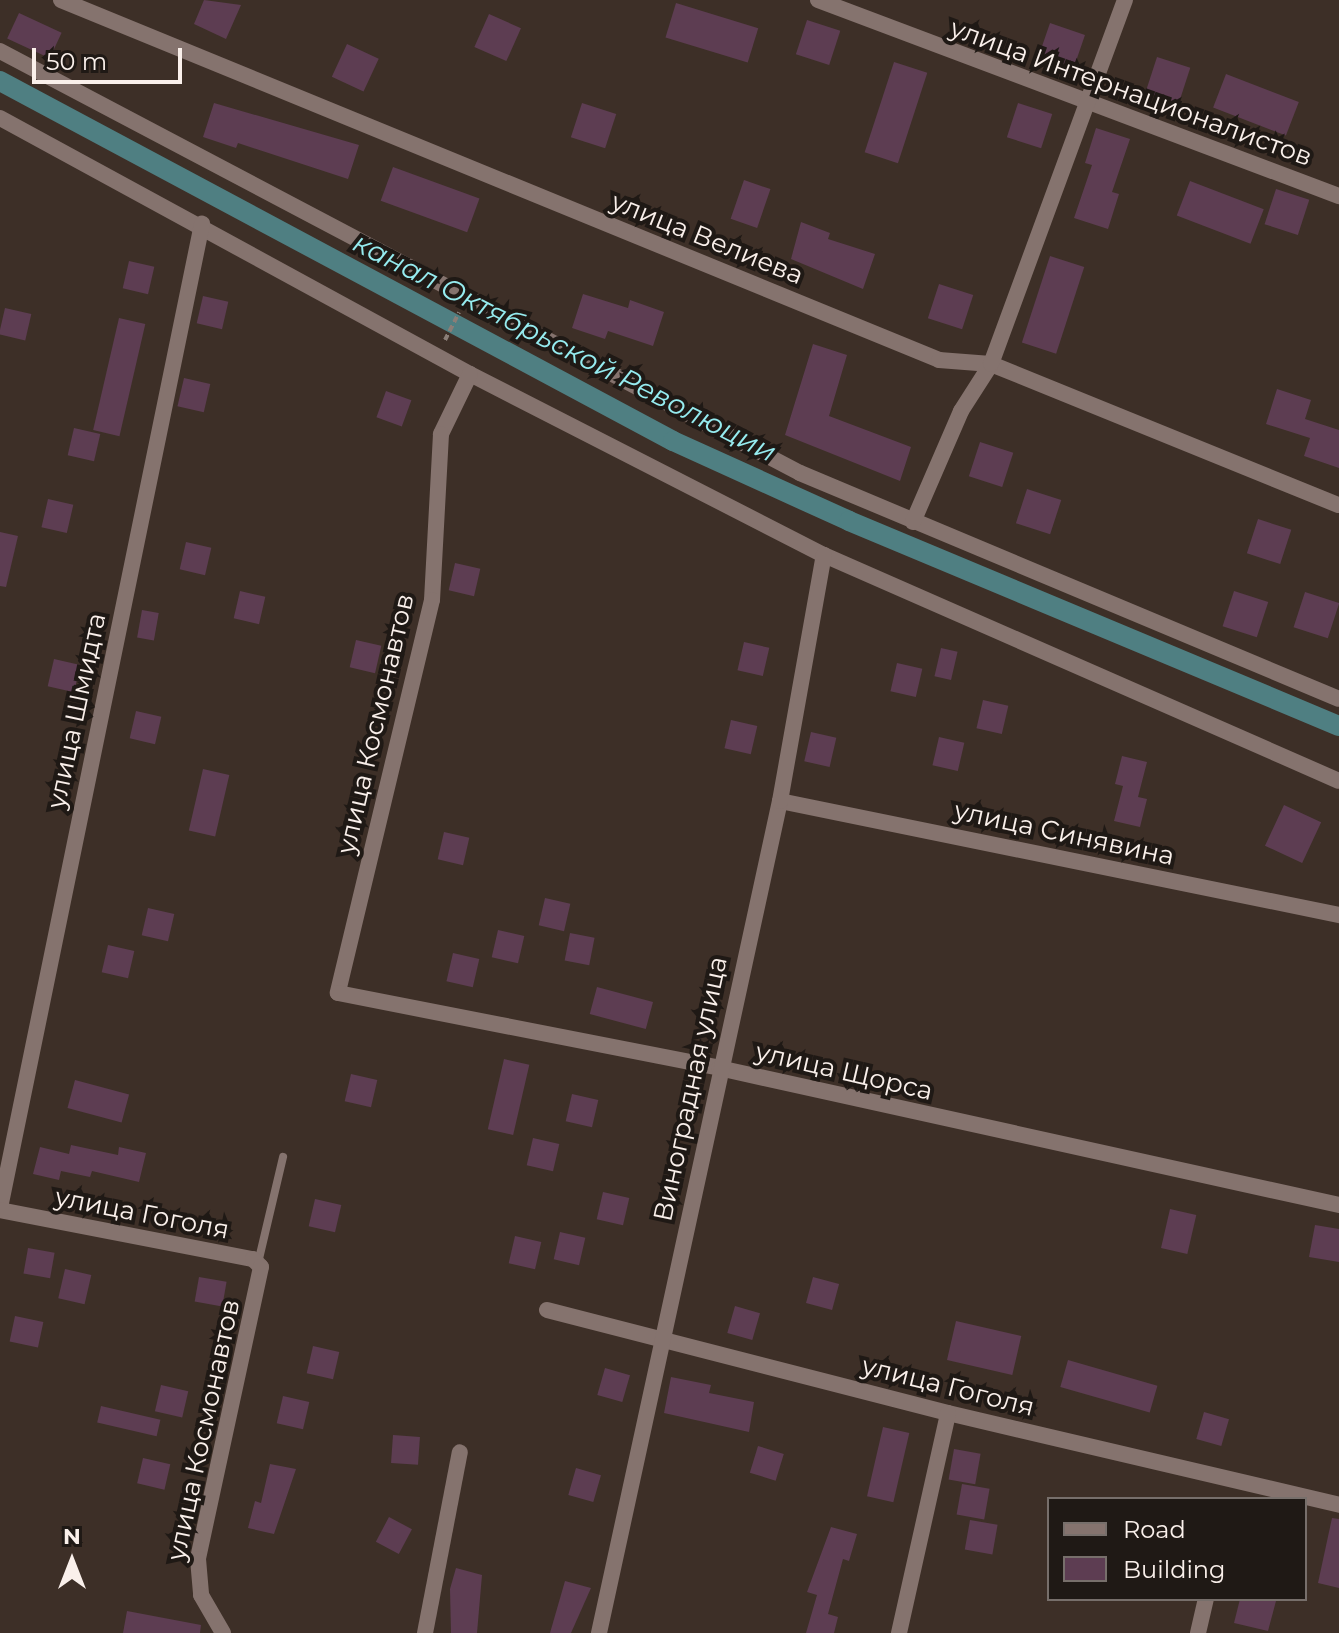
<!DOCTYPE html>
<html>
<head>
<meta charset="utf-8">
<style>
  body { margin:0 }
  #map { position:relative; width:1339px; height:1633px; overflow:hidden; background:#3d2f27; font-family:Montserrat,sans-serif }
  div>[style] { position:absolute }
  .canal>* { height:20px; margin:-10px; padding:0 10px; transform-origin:10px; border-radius:10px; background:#4f7f82 }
  .building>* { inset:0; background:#5d3d52; transform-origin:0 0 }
  .path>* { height:4px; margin-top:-2px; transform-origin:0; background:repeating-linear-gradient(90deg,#8a7e77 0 6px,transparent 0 10px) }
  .lane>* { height:8px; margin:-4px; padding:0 4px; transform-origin:4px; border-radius:4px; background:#85736e }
  .street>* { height:16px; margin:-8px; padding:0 8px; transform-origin:8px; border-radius:8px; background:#85736e }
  span { translate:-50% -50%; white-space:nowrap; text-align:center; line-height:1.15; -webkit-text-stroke:8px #1f1915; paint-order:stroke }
  .street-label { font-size:26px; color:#faf0eb }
  .water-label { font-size:28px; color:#96ecf0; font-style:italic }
  .legend { position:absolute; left:1047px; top:1497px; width:260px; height:104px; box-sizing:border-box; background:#1f1915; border:2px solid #776f6b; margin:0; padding:10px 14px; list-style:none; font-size:24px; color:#faf0eb }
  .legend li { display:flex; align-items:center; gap:16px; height:40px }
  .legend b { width:40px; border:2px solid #776f6b }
  .north { position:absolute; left:32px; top:1521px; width:80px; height:80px; -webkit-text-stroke:6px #1f1915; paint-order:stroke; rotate:0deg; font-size:22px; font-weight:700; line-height:32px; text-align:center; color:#faf0eb }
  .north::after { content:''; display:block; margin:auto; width:28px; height:36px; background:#faf0eb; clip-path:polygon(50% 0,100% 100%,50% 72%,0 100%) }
  .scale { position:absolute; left:32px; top:48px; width:150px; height:36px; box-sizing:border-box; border:4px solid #faf0eb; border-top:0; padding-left:10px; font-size:24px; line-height:28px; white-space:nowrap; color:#faf0eb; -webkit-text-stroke:6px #1f1915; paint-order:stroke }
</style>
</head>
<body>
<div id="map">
  <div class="canal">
    <div style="left:0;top:81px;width:763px;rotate:28.14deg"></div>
    <div style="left:673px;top:441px;width:193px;rotate:24.4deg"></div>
    <div style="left:849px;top:521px;width:531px;rotate:22.7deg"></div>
  </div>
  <div class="building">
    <div style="clip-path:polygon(204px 0,241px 5px,226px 39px,194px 24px)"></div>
    <div style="left:676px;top:3px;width:86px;height:36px;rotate:17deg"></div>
    <div style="left:19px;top:13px;width:47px;height:28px;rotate:25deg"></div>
    <div style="left:489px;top:14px;width:35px;height:36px;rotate:24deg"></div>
    <div style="left:807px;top:20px;width:35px;height:36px;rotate:18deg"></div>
    <div style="left:1050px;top:23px;width:37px;height:34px;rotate:19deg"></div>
    <div style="left:347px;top:44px;width:35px;height:36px;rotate:25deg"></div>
    <div style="left:1157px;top:57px;width:35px;height:37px;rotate:18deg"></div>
    <div style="left:894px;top:62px;width:35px;height:95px;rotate:18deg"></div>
    <div style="left:1226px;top:74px;width:78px;height:36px;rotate:21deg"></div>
    <div style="clip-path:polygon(214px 103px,359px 145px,348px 179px,238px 143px,236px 148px,203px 137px)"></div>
    <div style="left:582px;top:103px;width:36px;height:36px;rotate:18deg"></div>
    <div style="left:1018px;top:103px;width:36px;height:36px;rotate:18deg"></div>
    <div style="clip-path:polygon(1096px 128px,1130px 139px,1112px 192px,1119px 194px,1108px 229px,1074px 218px,1092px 165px,1085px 163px)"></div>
    <div style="left:393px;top:167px;width:92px;height:36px;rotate:20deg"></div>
    <div style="left:744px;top:180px;width:28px;height:41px;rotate:19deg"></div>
    <div style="left:1190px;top:181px;width:79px;height:37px;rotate:21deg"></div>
    <div style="left:1276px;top:189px;width:35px;height:37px;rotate:18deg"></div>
    <div style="clip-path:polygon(801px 222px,830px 233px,828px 239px,875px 254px,863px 289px,791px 259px)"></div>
    <div style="left:1050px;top:256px;width:36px;height:91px;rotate:18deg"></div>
    <div style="left:129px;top:261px;width:26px;height:28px;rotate:13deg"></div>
    <div style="left:939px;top:284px;width:36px;height:36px;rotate:18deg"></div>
    <div style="clip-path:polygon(583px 294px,628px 308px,630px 300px,664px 312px,653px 346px,608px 331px,605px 339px,572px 328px)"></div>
    <div style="left:203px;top:296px;width:26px;height:28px;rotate:13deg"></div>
    <div style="left:5px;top:308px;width:27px;height:27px;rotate:13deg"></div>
    <div style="left:119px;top:318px;width:27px;height:115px;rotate:13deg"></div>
    <div style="clip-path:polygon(813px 344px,847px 355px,829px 416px,911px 447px,900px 481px,785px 435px)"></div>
    <div style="left:184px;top:378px;width:27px;height:29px;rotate:13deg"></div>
    <div style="clip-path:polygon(1277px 389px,1311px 400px,1305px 419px,1339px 430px,1339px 468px,1304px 456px,1310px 438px,1266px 424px)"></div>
    <div style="left:386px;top:391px;width:27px;height:28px;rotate:20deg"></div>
    <div style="left:74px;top:428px;width:27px;height:28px;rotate:13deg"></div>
    <div style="left:980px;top:442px;width:35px;height:36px;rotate:18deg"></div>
    <div style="left:1027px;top:489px;width:36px;height:36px;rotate:18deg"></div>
    <div style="left:48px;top:499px;width:26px;height:29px;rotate:13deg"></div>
    <div style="left:1258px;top:519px;width:35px;height:36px;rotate:18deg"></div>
    <div style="clip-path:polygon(0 532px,18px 536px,6px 587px,0 586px)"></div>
    <div style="left:186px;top:542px;width:26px;height:28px;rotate:13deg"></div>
    <div style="left:455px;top:563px;width:26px;height:28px;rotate:13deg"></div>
    <div style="left:240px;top:591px;width:26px;height:28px;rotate:13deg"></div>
    <div style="left:1234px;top:591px;width:36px;height:37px;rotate:18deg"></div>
    <div style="left:1305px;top:592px;width:36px;height:37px;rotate:18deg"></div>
    <div style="left:142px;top:610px;width:17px;height:28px;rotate:10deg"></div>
    <div style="left:356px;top:640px;width:26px;height:28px;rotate:13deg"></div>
    <div style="left:744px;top:642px;width:26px;height:29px;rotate:13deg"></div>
    <div style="left:941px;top:648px;width:17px;height:29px;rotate:13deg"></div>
    <div style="left:54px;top:659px;width:27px;height:28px;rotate:13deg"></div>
    <div style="left:897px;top:663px;width:26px;height:29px;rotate:13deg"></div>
    <div style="left:983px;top:700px;width:26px;height:29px;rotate:13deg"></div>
    <div style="left:136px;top:711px;width:26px;height:28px;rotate:13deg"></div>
    <div style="left:731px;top:720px;width:27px;height:29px;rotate:13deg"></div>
    <div style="left:811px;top:732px;width:26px;height:30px;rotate:13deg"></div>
    <div style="left:939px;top:737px;width:26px;height:29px;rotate:13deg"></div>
    <div style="clip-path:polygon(1122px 756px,1147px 762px,1138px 797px,1147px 799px,1140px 827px,1114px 821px,1123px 786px,1115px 784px)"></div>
    <div style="left:203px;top:769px;width:27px;height:63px;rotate:13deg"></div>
    <div style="left:1284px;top:805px;width:41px;height:45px;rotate:25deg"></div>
    <div style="left:444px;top:832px;width:26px;height:28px;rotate:13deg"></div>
    <div style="left:545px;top:898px;width:26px;height:28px;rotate:13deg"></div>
    <div style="left:148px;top:908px;width:27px;height:28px;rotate:13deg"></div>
    <div style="left:498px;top:930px;width:27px;height:28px;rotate:13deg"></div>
    <div style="left:570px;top:933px;width:25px;height:28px;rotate:11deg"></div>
    <div style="left:108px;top:945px;width:27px;height:28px;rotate:13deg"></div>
    <div style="left:453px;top:953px;width:27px;height:29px;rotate:13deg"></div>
    <div style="left:597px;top:987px;width:58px;height:28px;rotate:15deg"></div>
    <div style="left:504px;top:1059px;width:26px;height:72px;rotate:13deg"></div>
    <div style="left:351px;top:1074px;width:27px;height:28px;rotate:13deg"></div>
    <div style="left:75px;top:1080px;width:56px;height:29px;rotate:15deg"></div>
    <div style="left:572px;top:1094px;width:27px;height:28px;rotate:13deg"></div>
    <div style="left:533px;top:1138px;width:27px;height:28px;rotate:13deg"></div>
    <div style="clip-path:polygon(71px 1145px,118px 1155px,119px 1147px,146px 1153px,139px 1182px,92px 1171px,90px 1177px,61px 1171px,59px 1180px,33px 1174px,40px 1147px,69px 1154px)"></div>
    <div style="left:603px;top:1192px;width:27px;height:28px;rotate:13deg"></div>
    <div style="left:315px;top:1199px;width:27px;height:28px;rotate:13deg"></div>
    <div style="left:1170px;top:1209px;width:27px;height:40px;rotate:13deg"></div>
    <div style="clip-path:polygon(1315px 1225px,1339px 1229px,1339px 1262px,1309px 1257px)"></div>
    <div style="left:560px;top:1232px;width:26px;height:28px;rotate:13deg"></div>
    <div style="left:515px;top:1236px;width:27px;height:28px;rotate:13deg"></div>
    <div style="left:28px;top:1248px;width:27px;height:26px;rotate:10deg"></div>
    <div style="left:65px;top:1269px;width:27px;height:30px;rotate:13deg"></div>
    <div style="left:199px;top:1277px;width:28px;height:25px;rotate:10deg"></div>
    <div style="left:813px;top:1277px;width:27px;height:27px;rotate:15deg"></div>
    <div style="left:735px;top:1306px;width:26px;height:28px;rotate:16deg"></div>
    <div style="left:15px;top:1316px;width:29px;height:26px;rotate:12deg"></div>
    <div style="left:956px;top:1321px;width:67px;height:40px;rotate:13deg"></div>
    <div style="left:313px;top:1346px;width:27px;height:28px;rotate:13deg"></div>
    <div style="left:1068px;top:1360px;width:93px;height:28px;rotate:16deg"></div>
    <div style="left:605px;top:1368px;width:26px;height:28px;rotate:16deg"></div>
    <div style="clip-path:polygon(671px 1377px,711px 1385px,709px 1393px,754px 1402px,749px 1432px,664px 1413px)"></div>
    <div style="left:161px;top:1385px;width:28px;height:27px;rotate:13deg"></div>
    <div style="left:283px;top:1396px;width:27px;height:28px;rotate:13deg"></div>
    <div style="left:101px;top:1406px;width:61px;height:17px;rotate:13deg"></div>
    <div style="left:1204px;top:1412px;width:26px;height:28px;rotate:16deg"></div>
    <div style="left:883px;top:1427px;width:27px;height:71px;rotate:13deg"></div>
    <div style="left:393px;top:1435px;width:27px;height:28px;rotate:4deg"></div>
    <div style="left:758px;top:1446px;width:27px;height:28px;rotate:17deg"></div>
    <div style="left:954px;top:1449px;width:27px;height:31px;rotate:10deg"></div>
    <div style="left:143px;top:1458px;width:28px;height:26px;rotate:13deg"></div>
    <div style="clip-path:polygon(270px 1464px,296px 1469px,274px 1534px,248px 1528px,255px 1501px,261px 1503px)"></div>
    <div style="left:576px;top:1468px;width:26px;height:28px;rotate:16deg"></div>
    <div style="left:962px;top:1484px;width:28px;height:31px;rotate:10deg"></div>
    <div style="left:389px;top:1517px;width:26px;height:28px;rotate:28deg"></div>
    <div style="clip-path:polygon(1332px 1518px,1339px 1519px,1339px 1588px,1318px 1583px)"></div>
    <div style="left:970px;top:1520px;width:28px;height:30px;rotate:10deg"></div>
    <div style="clip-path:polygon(831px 1527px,857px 1534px,849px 1561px,843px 1559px,828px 1614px,838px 1617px,834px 1633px,806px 1633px,817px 1595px,807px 1592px)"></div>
    <div style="clip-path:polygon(456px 1568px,482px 1575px,477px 1633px,451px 1633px,450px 1589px)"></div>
    <div style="clip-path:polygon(565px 1581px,591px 1588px,571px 1633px,550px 1633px)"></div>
    <div style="clip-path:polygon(1240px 1599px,1276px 1601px,1268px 1631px,1234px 1623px)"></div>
    <div style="clip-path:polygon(127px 1611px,201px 1625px,200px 1633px,123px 1633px)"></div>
  </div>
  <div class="path">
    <div style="left:445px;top:340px;width:31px;rotate:-63deg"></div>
  </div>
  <div class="lane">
    <div style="left:258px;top:1263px;width:109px;rotate:-76.7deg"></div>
  </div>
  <div class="street">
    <div style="left:61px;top:0;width:949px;rotate:22.29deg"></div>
    <div style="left:939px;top:360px;width:52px;rotate:4.4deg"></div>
    <div style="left:991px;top:364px;width:375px;rotate:22.1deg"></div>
    <div style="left:818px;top:0;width:557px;rotate:20.62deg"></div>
    <div style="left:0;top:51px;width:904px;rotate:27.81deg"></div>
    <div style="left:800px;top:473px;width:584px;rotate:22.75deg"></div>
    <div style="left:0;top:118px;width:535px;rotate:28.58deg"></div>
    <div style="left:470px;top:374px;width:398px;rotate:27.1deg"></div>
    <div style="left:824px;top:555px;width:562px;rotate:23.69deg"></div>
    <div style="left:470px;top:374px;width:67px;rotate:115.8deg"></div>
    <div style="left:441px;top:434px;width:166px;rotate:93.1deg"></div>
    <div style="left:432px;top:600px;width:404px;rotate:103.5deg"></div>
    <div style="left:338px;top:993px;width:388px;rotate:11.1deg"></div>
    <div style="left:719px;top:1068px;width:635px;rotate:12.46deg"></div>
    <div style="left:913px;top:522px;width:121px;rotate:-66.6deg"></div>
    <div style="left:961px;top:411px;width:56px;rotate:-57.4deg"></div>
    <div style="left:991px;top:364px;width:388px;rotate:-69.8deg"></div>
    <div style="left:780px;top:801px;width:571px;rotate:11.53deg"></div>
    <div style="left:0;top:1208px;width:1005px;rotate:-78.4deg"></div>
    <div style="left:0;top:1210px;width:258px;rotate:11deg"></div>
    <div style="left:253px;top:1259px;width:11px;rotate:45deg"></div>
    <div style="left:261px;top:1267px;width:299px;rotate:102.2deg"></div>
    <div style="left:198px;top:1559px;width:36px;rotate:85deg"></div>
    <div style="left:201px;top:1595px;width:44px;rotate:59.9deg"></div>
    <div style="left:547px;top:1310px;width:414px;rotate:14.4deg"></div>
    <div style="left:948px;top:1413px;width:402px;rotate:13.2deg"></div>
    <div style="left:425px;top:1633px;width:184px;rotate:-79.1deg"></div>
    <div style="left:599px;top:1633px;width:851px;rotate:-77.73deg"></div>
    <div style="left:780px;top:801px;width:250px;rotate:-79.9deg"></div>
    <div style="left:899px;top:1633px;width:225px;rotate:-77.4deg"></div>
    <div style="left:1198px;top:1633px;width:35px;rotate:-77deg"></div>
  </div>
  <div class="street-label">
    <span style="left:1131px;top:93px;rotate:20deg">улица Интернационалистов</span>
    <span style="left:707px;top:239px;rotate:22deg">улица Велиева</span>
    <span style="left:77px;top:711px;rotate:-78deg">улица Шмидта</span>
    <span style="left:376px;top:724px;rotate:-77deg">улица Космонавтов</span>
    <span style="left:1064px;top:834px;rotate:12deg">улица Синявина</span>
    <span style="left:844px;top:1072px;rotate:13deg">улица Щорса</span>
    <span style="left:691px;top:1089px;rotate:-78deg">Виноградная улица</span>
    <span style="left:142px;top:1214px;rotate:11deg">улица Гоголя</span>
    <span style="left:948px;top:1387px;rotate:14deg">улица Гоголя</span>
    <span style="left:204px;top:1430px;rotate:-78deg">улица Космонавтов</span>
  </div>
  <div class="water-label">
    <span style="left:565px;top:347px;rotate:27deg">канал Октябрьской Революции</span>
  </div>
  <ul class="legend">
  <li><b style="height:10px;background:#85736e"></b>Road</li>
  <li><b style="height:22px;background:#5d3d52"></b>Building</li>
  </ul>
  <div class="north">N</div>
  <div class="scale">50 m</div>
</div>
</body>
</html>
